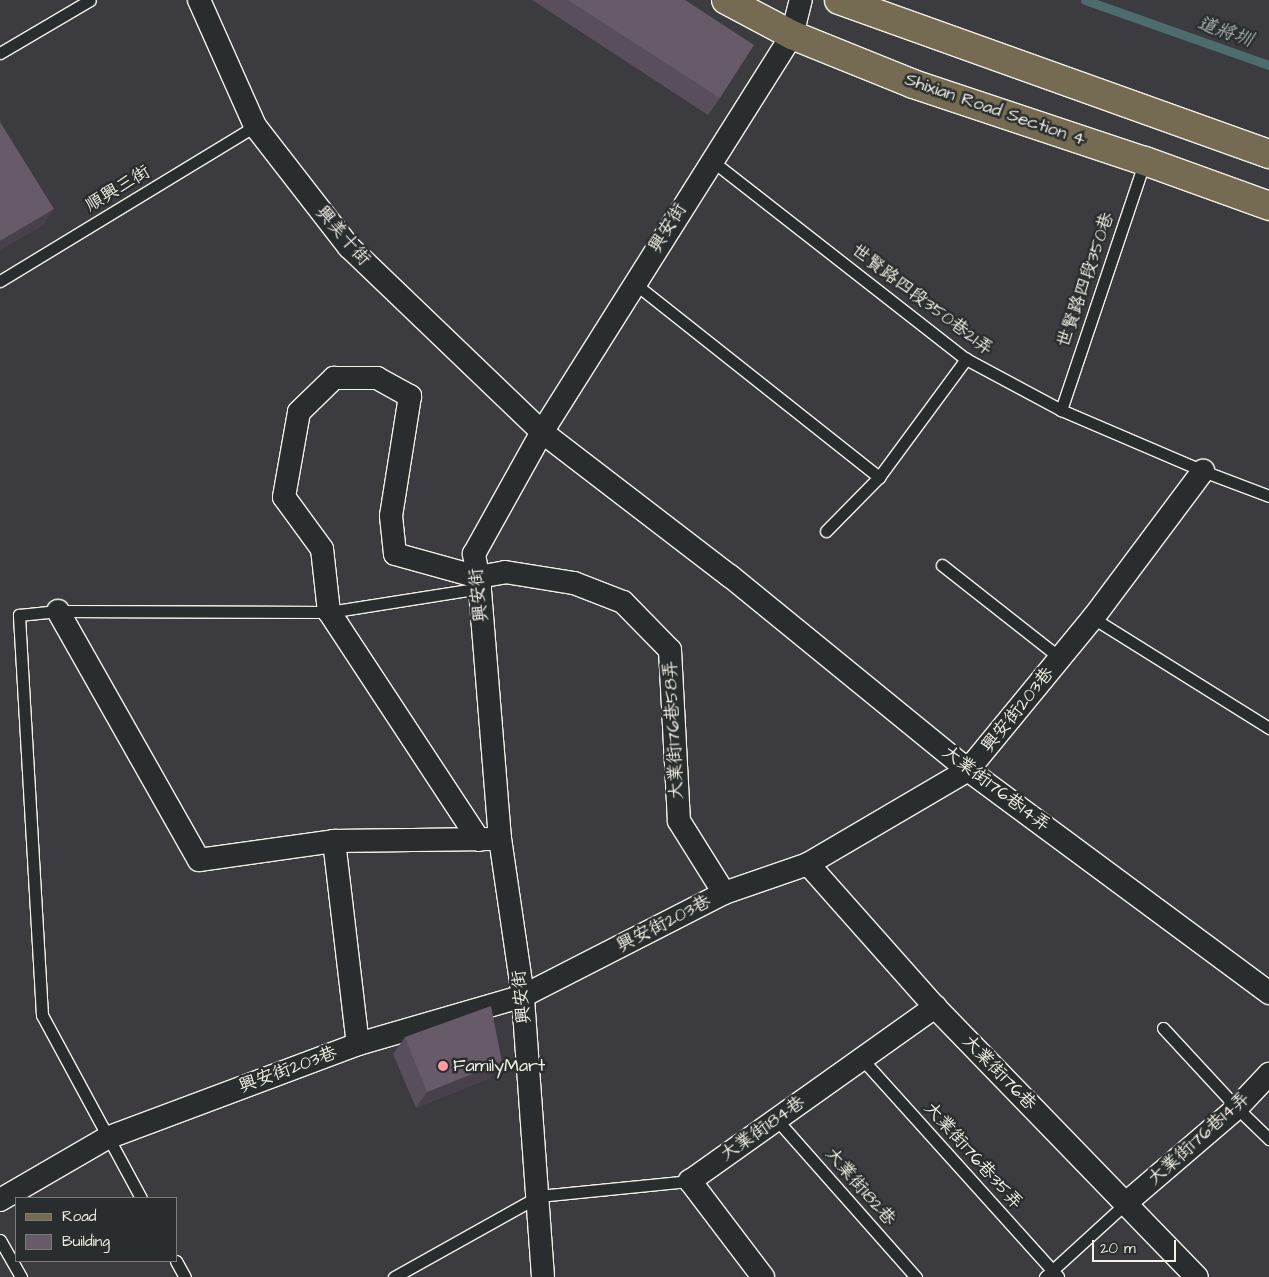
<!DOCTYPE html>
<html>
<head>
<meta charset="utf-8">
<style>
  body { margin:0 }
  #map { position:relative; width:1269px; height:1277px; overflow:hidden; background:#3c3b40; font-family:"Architects Daughter","LXGW WenKai TC",sans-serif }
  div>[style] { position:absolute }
  .stream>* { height:9px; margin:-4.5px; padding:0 4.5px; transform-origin:4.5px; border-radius:4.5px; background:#4d6c6e }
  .roads { filter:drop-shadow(1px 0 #f4f1e8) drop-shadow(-1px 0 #f4f1e8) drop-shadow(0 1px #f4f1e8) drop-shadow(0 -1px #f4f1e8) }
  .service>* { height:11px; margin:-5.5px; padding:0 5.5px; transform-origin:5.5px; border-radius:5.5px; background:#2a2d2e }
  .minor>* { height:22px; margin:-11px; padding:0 11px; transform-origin:11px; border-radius:11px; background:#2a2d2e }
  .primary>* { height:28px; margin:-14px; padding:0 14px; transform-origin:14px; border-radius:14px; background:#746b52 }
  .wall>* { inset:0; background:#594e5b }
  .shaded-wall>* { inset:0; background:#48404a }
  .building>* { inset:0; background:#675b6a }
  .dots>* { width:14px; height:14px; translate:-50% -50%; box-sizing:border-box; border:2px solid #2a2d2e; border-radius:50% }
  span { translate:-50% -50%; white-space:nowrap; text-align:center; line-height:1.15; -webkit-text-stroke:5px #2a2d2e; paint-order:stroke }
  .street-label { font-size:18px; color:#f4f1e8 }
  .poi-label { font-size:18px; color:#f4f1e8 }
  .left { translate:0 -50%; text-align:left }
  .water-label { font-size:19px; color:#a9b5b1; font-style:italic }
  .legend { position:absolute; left:15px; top:1197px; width:162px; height:65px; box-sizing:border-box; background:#2a2d2e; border:1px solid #7b7b78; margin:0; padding:6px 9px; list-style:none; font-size:15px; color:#f4f1e8 }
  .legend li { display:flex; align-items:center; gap:10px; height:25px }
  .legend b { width:25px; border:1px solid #7b7b78 }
  .scale { position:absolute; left:1092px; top:1240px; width:84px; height:22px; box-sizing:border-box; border:2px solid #f4f1e8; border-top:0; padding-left:6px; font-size:15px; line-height:18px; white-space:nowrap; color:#f4f1e8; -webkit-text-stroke:4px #2a2d2e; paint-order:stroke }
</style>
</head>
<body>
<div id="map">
  <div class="stream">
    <div style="left:1085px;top:0;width:195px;rotate:19.5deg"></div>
  </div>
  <div class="roads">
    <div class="service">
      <div style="left:0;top:53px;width:104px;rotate:-30.5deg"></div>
      <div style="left:711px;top:160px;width:323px;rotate:38deg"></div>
      <div style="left:966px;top:359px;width:108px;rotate:28.2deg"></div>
      <div style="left:1061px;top:410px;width:155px;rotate:23.2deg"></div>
      <div style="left:1203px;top:471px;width:71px;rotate:20.7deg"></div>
      <div style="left:0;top:281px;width:298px;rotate:-31.3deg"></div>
      <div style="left:634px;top:283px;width:313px;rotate:38.4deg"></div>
      <div style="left:1061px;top:410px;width:263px;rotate:-71.4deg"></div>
      <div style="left:826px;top:531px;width:76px;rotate:-45.5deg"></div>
      <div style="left:879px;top:477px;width:147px;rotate:-53.6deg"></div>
      <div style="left:942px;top:565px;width:150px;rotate:38.2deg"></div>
      <div style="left:1093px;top:618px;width:208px;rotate:32deg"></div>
      <div style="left:1163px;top:1028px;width:109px;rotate:47.2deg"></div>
      <div style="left:1237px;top:1108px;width:45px;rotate:44.1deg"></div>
      <div style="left:862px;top:1059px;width:293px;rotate:48deg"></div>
      <div style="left:777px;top:1120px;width:210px;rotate:48.5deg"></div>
      <div style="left:141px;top:1198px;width:208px;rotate:-118.4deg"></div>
      <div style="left:42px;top:1015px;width:401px;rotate:-93.3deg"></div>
      <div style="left:19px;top:615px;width:39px;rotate:-6deg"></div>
      <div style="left:58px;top:611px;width:271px;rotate:0.2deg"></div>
      <div style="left:329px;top:612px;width:153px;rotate:-9deg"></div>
      <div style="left:0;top:1240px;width:43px;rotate:60.4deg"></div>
      <div style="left:176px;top:1261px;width:18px;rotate:61deg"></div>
      <div style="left:394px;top:1277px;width:166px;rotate:-29.2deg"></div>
      <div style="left:539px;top:1196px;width:152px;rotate:-5.7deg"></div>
      <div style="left:1045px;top:1277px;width:110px;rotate:-42.4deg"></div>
    </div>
    <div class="minor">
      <div style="left:199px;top:0;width:138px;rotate:66deg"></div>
      <div style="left:255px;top:126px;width:153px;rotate:52.2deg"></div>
      <div style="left:349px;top:247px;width:267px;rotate:43.8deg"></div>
      <div style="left:542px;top:432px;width:237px;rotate:37.5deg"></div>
      <div style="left:730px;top:576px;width:307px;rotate:39.2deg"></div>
      <div style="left:968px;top:770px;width:375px;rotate:36.5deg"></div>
      <div style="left:58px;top:611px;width:286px;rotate:60.5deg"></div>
      <div style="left:199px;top:860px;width:136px;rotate:-8deg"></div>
      <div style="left:334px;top:841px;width:157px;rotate:-0.7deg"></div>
      <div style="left:479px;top:840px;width:273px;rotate:-123.3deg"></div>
      <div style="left:329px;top:612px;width:63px;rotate:-96.3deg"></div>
      <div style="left:322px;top:549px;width:64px;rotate:-126.2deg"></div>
      <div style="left:284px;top:497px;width:86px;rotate:-80deg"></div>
      <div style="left:299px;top:412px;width:49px;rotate:-44.2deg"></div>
      <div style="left:334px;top:378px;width:43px"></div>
      <div style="left:377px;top:378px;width:38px;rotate:29deg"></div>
      <div style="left:410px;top:396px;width:121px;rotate:99deg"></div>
      <div style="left:391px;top:516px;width:38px;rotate:84deg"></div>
      <div style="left:395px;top:554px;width:86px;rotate:15.5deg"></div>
      <div style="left:478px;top:577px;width:27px;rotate:-10deg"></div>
      <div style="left:505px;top:572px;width:70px;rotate:9.1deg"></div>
      <div style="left:574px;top:583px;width:53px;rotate:21.2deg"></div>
      <div style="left:623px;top:602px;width:67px;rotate:45.6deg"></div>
      <div style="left:670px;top:650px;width:171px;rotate:87deg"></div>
      <div style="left:679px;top:821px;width:85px;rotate:58deg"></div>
      <div style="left:334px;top:841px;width:204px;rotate:83.3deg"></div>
      <div style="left:808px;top:864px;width:191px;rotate:48.4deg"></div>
      <div style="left:935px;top:1007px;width:376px;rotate:45.9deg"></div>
      <div style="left:0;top:1200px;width:124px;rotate:-30.1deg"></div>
      <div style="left:107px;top:1138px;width:268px;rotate:-20.5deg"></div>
      <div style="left:358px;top:1044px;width:172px;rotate:-16.2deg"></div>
      <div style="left:523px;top:996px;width:226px;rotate:-27.1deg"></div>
      <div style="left:724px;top:893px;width:89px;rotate:-19deg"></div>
      <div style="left:808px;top:864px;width:186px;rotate:-30.4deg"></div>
      <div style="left:968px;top:770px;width:197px;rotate:-50.6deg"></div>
      <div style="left:1093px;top:618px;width:184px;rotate:-53.2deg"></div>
      <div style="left:1126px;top:1203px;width:146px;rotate:-40.6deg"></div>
      <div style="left:1237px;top:1108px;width:47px;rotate:-46.7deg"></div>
      <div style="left:543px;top:1277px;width:282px;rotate:-94.1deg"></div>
      <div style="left:523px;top:996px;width:159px;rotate:-98.3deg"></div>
      <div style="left:500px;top:839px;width:252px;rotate:-94.6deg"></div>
      <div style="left:480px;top:588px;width:35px;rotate:-100deg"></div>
      <div style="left:474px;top:554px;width:140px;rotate:-60.9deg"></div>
      <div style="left:542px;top:432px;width:469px;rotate:-57.8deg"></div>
      <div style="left:792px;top:35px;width:36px;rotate:-76deg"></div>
      <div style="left:763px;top:1277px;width:121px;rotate:-127.2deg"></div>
      <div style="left:690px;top:1181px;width:301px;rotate:-35.4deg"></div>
    </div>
    <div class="primary">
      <div style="left:726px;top:0;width:75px;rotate:27.9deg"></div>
      <div style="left:792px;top:35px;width:131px;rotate:22deg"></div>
      <div style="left:913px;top:84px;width:244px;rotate:18.4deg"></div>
      <div style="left:1145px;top:161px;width:132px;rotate:19.9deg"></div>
      <div style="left:839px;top:0;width:457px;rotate:19.7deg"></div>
    </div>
  </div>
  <div class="wall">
    <div style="clip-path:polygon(532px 0,685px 0,720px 98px,708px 115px)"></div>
    <div style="clip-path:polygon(405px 1037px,490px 1078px,416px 1108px,393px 1054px)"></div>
  </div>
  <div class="shaded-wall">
    <div style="clip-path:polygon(54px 209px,43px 226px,0 250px,0 241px)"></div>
    <div style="clip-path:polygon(502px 1062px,490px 1078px,416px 1108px,427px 1092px)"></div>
  </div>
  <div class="building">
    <div style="clip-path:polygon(568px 0,685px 0,754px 45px,720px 98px)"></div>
    <div style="clip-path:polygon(0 122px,54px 209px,0 241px)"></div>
    <div style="clip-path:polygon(491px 1006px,502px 1062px,427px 1092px,405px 1037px)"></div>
  </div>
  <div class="dots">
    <div style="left:443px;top:1066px;background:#ff9aa2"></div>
  </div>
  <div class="street-label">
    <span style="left:995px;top:110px;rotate:19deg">Shixian Road Section 4</span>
    <span style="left:118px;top:189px;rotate:-31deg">順興三街</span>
    <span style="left:668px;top:228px;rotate:-58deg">興安街</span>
    <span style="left:343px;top:236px;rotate:49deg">興美十街</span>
    <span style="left:1086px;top:280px;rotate:-71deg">世賢路四段350巷</span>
    <span style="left:922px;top:300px;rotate:37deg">世賢路四段350巷21弄</span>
    <span style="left:479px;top:595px;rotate:-96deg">興安街</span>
    <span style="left:1018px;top:710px;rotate:-51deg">興安街203巷</span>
    <span style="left:674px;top:730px;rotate:-93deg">大業街176巷58弄</span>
    <span style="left:996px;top:789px;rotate:37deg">大業街176巷14弄</span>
    <span style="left:664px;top:924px;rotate:-27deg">興安街203巷</span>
    <span style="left:522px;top:997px;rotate:-96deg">興安街</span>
    <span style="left:288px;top:1070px;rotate:-20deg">興安街203巷</span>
    <span style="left:999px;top:1073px;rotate:46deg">大業街176巷</span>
    <span style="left:763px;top:1129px;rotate:-35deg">大業街184巷</span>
    <span style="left:1199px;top:1139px;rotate:-42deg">大業街176巷14弄</span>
    <span style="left:973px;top:1156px;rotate:48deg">大業街176巷35弄</span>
    <span style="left:860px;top:1187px;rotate:49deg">大業街182巷</span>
  </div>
  <div class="poi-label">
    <span class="left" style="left:453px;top:1066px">FamilyMart</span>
  </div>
  <div class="water-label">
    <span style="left:1225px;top:32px;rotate:19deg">道將圳</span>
  </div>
  <ul class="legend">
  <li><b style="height:6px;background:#746b52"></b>Road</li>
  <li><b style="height:14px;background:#675b6a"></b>Building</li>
  </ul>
  <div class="scale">20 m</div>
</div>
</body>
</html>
